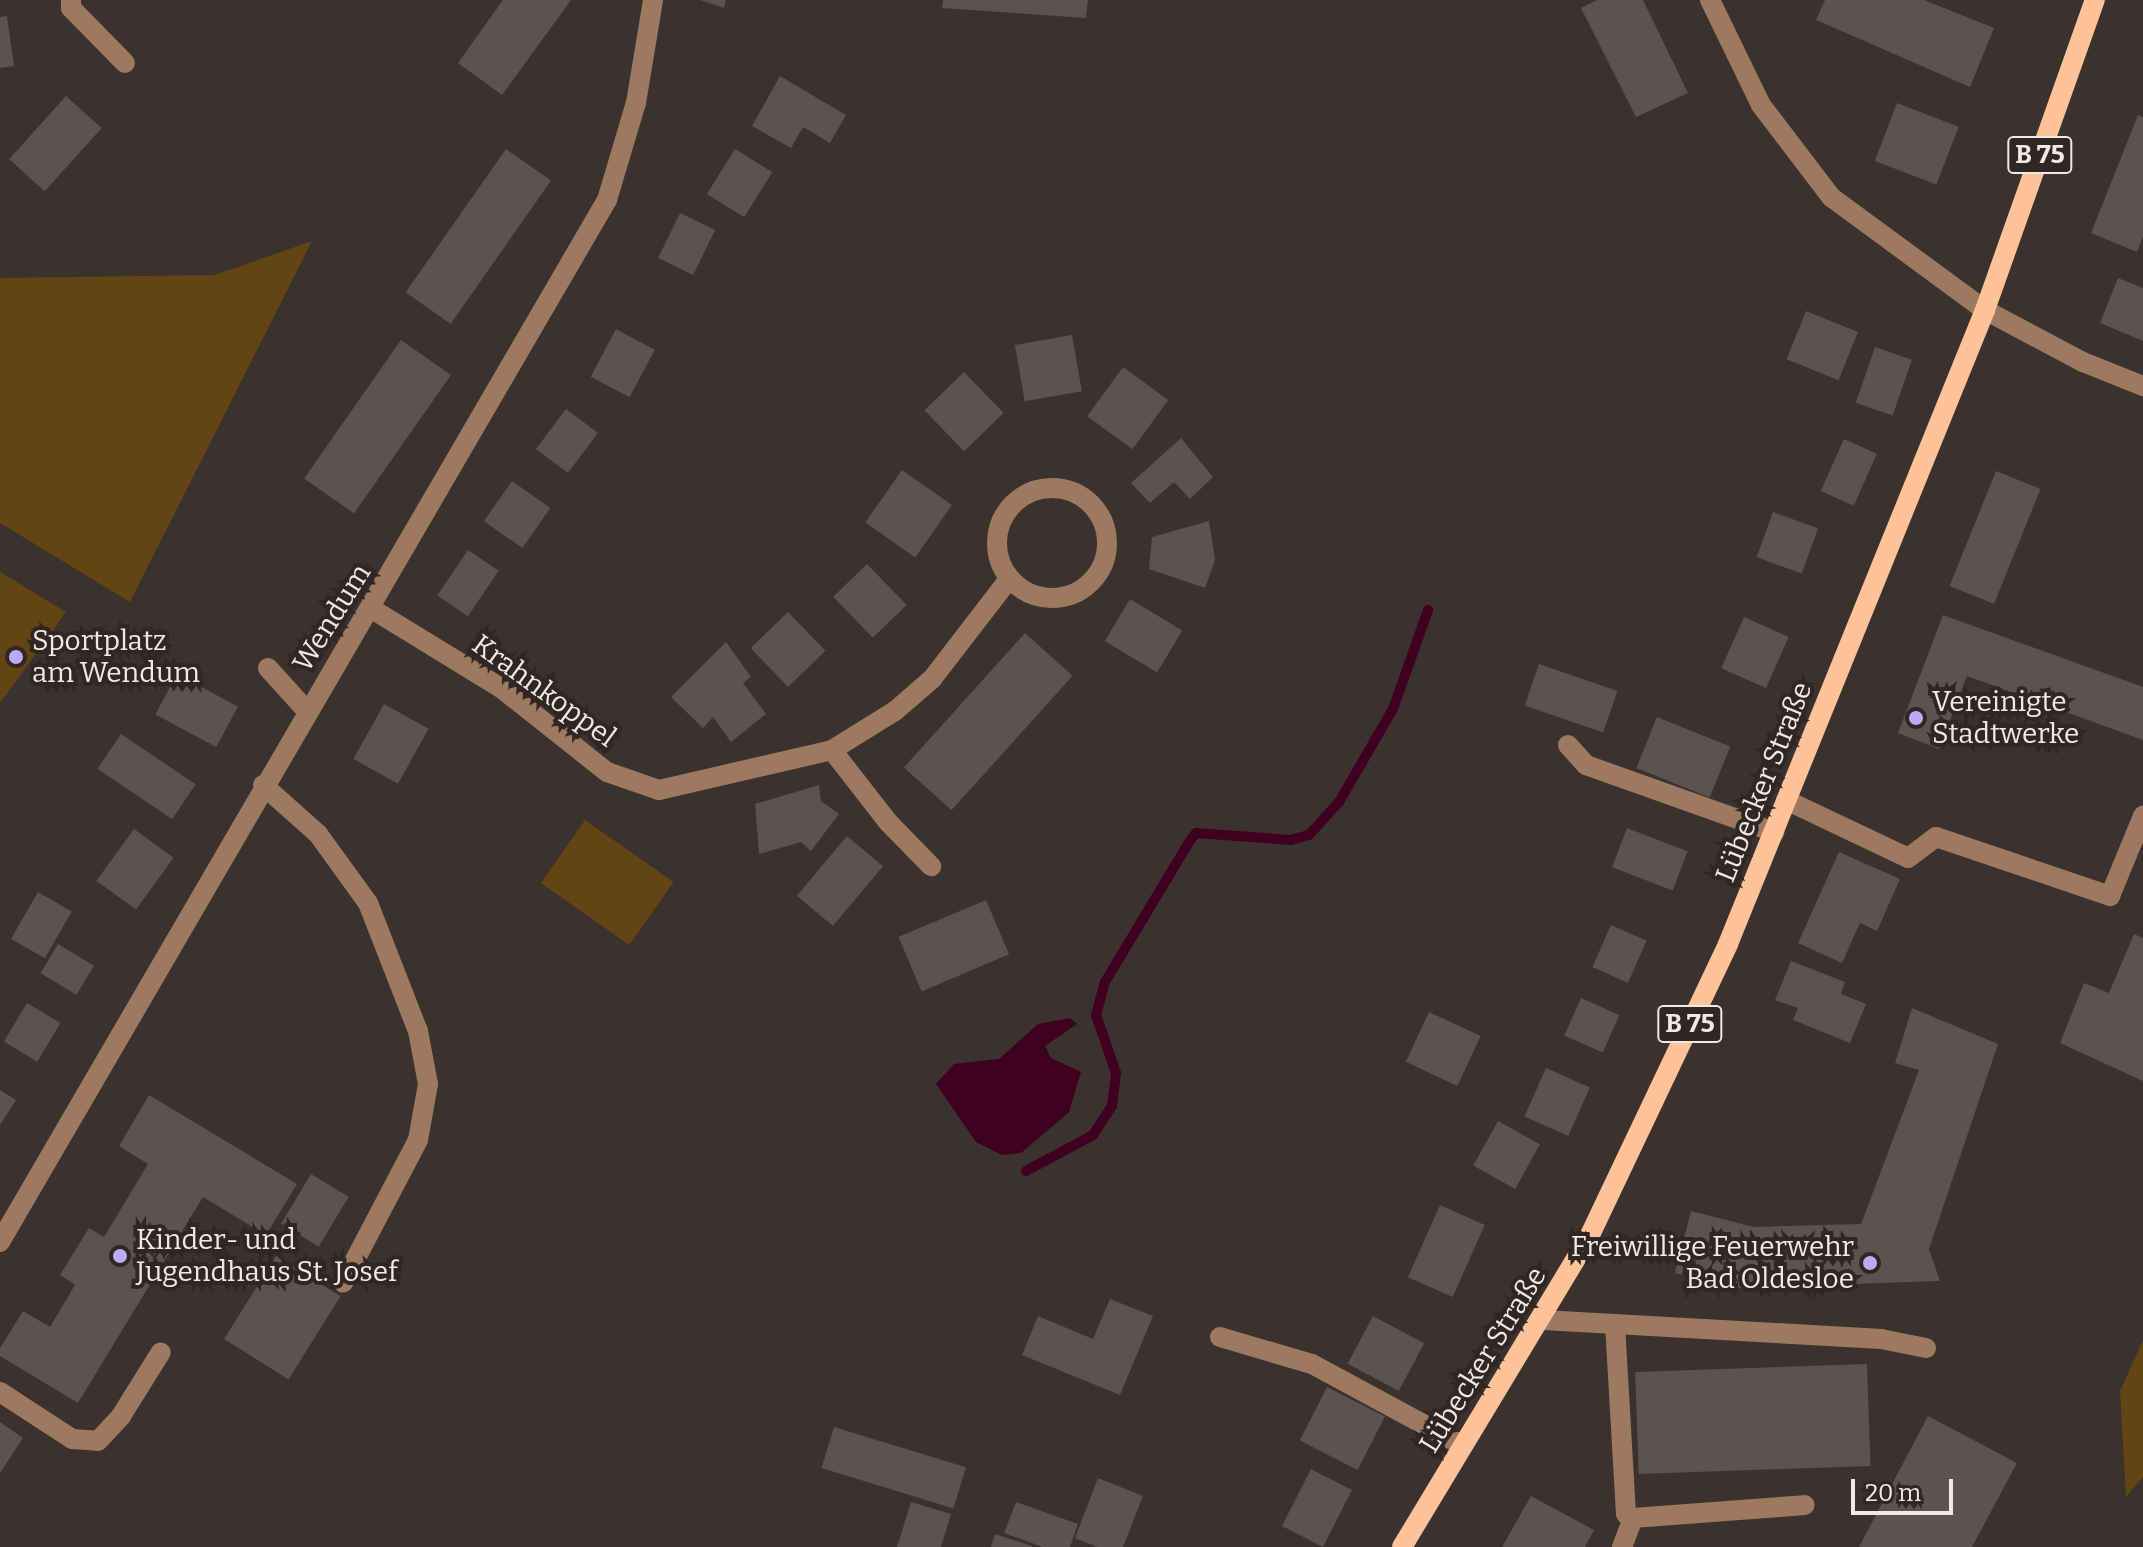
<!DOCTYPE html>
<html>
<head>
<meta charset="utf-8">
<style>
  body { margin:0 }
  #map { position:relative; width:2143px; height:1547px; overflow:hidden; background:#3b312e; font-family:Bitter,serif }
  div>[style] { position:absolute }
  .green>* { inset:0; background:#634514; transform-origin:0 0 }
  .water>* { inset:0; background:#3f0021 }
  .stream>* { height:10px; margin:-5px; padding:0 5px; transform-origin:5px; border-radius:5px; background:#3f0021 }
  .building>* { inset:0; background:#5d5151; transform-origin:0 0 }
  .minor>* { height:20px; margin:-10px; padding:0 10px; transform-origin:10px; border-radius:10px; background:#9d7960 }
  .minor>.ring { margin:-10px; padding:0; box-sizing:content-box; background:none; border:20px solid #9d7960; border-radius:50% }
  .major>* { height:20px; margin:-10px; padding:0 10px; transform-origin:10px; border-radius:10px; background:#fec299 }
  .dots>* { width:22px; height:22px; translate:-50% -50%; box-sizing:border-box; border:4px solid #302724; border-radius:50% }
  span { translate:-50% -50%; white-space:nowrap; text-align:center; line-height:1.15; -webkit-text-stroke:8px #302724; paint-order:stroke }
  .shield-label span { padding:2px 6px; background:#302724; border:2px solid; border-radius:6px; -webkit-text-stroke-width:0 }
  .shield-label { font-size:26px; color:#f0e9e8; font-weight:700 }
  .street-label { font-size:28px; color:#f0e9e8 }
  .poi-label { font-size:28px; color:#f0e9e8 }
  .left { translate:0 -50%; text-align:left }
  .right { translate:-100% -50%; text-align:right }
  .scale { position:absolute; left:1851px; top:1479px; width:102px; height:36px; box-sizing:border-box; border:4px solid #f0e9e8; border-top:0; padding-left:10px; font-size:24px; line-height:28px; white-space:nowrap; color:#f0e9e8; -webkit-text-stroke:6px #302724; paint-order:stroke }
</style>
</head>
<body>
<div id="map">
  <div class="green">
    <div style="clip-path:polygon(312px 241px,130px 602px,0 523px,0 278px,215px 275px)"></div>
    <div style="clip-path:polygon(0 572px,66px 612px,0 703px)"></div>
    <div style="left:585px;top:820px;width:108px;height:77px;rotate:35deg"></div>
    <div style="clip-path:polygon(2143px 1340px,2143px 1477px,2126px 1497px,2120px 1391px)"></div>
  </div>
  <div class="water">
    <div style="clip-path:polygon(1070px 1018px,1077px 1024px,1045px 1046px,1051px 1058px,1081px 1072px,1069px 1112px,1021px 1153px,1002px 1155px,976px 1142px,936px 1084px,954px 1064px,999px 1059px,1038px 1024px)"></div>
  </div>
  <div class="stream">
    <div style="left:1026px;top:1171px;width:76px;rotate:-28.2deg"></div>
    <div style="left:1093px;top:1135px;width:35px;rotate:-57deg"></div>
    <div style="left:1112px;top:1106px;width:33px;rotate:-83deg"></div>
    <div style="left:1116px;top:1073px;width:61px;rotate:-109deg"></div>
    <div style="left:1096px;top:1015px;width:34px;rotate:-75deg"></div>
    <div style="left:1105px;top:982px;width:163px;rotate:-59deg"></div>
    <div style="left:1189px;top:842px;width:11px;rotate:-52deg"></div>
    <div style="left:1196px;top:833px;width:95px;rotate:4.2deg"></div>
    <div style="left:1291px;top:840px;width:19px;rotate:-16deg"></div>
    <div style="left:1309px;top:835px;width:45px;rotate:-47.7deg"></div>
    <div style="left:1339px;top:802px;width:108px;rotate:-59.9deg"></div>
    <div style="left:1393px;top:709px;width:105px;rotate:-70.5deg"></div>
  </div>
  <div class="building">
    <div style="clip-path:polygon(503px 0,571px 0,502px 95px,458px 63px)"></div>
    <div style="clip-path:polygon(700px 0,726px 0,724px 8px)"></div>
    <div style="clip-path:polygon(943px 0,1088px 0,1086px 18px,942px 8px)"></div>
    <div style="clip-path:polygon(1597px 0,1643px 0,1688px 93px,1636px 117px,1581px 8px)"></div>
    <div style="clip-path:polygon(1825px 0,1924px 0,1994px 28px,1970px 87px,1816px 20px)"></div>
    <div style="clip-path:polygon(7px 16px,14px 66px,0 68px,0 17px)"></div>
    <div style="clip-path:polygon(780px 76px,846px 115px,830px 143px,803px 127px,791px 148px,752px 126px)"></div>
    <div style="left:66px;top:96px;width:48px;height:85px;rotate:42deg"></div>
    <div style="left:1897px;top:103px;width:66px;height:62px;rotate:21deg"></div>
    <div style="clip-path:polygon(2138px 115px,2143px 117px,2143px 237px,2137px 252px,2091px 233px)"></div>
    <div style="left:506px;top:149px;width:55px;height:175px;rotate:35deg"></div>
    <div style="left:735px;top:149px;width:44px;height:53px;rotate:32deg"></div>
    <div style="left:680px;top:213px;width:39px;height:50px;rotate:26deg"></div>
    <div style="clip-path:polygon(2118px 278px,2143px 288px,2143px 341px,2100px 323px)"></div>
    <div style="left:1806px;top:311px;width:56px;height:52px;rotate:22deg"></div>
    <div style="left:616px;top:329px;width:44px;height:54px;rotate:28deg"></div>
    <div style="left:1072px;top:335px;width:57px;height:58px;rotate:80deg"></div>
    <div style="left:401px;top:340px;width:61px;height:169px;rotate:35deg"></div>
    <div style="left:1875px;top:347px;width:39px;height:59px;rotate:19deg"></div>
    <div style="left:1123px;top:367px;width:56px;height:61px;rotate:36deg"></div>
    <div style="left:964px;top:372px;width:57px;height:55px;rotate:46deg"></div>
    <div style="left:566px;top:409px;width:40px;height:50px;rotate:37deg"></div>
    <div style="clip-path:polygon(1181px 438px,1213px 477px,1190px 499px,1174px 482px,1150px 503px,1131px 483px)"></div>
    <div style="left:1844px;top:439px;width:36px;height:57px;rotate:24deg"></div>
    <div style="left:902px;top:470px;width:61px;height:64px;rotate:35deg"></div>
    <div style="left:1996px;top:471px;width:48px;height:124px;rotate:22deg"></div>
    <div style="left:512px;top:481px;width:47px;height:49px;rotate:35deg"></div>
    <div style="left:1773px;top:512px;width:48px;height:48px;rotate:20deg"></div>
    <div style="clip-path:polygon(1209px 521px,1215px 560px,1205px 588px,1149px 569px,1152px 537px)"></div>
    <div style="left:468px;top:550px;width:37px;height:55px;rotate:34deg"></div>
    <div style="left:867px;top:564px;width:57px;height:47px;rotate:46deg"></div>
    <div style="left:1130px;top:599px;width:61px;height:49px;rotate:31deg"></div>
    <div style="left:788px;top:612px;width:54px;height:52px;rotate:46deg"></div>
    <div style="clip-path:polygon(1943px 615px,2143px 687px,2143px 740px,1967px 676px,1939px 749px,1898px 733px)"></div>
    <div style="left:1744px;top:617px;width:49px;height:56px;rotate:24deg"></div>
    <div style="left:1025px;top:633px;width:64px;height:181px;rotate:42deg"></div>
    <div style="clip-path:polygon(726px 642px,751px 677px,743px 683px,766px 714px,731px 742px,713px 717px,703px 728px,671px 697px)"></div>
    <div style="left:1539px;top:664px;width:83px;height:44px;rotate:19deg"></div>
    <div style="left:177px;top:674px;width:69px;height:46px;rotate:28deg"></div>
    <div style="left:384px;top:704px;width:51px;height:63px;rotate:29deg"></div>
    <div style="left:1657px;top:717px;width:79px;height:55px;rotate:22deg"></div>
    <div style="left:121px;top:734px;width:90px;height:42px;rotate:34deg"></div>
    <div style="clip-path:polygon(819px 785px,821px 801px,839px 814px,811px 851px,801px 842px,759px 854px,755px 804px)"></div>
    <div style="left:1627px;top:828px;width:65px;height:42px;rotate:21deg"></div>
    <div style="left:134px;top:829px;width:49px;height:64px;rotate:36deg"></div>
    <div style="left:847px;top:836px;width:47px;height:78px;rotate:40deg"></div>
    <div style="clip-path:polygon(1839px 852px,1900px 879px,1877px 931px,1860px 923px,1842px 963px,1798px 943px)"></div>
    <div style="left:38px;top:892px;width:39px;height:54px;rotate:30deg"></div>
    <div style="left:986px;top:900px;width:59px;height:95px;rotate:67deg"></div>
    <div style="left:1611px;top:925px;width:39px;height:46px;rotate:24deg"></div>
    <div style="clip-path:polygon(2134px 934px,2143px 938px,2143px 1081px,2060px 1043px,2084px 983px,2109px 993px)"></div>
    <div style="left:58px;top:944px;width:42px;height:34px;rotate:31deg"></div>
    <div style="clip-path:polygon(1791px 961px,1845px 982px,1841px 994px,1866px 1004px,1850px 1043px,1793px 1020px,1798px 1008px,1775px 1000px)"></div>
    <div style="left:1581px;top:998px;width:42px;height:41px;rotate:24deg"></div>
    <div style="left:27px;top:1003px;width:39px;height:45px;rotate:31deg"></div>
    <div style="clip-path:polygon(1912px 1008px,1998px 1044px,1929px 1249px,1940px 1281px,1736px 1288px,1675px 1273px,1691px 1211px,1754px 1227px,1861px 1224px,1919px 1070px,1895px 1063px)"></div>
    <div style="left:1429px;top:1012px;width:57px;height:55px;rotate:25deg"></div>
    <div style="left:1546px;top:1068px;width:48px;height:53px;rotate:24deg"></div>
    <div style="clip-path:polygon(0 1090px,16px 1100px,0 1125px)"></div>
    <div style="clip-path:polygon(149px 1095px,297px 1184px,266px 1235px,203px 1197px,78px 1403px,0 1356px,0 1348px,23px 1311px,50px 1327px,75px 1285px,60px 1275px,89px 1228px,104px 1237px,148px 1164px,119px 1146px)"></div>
    <div style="left:1498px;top:1121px;width:48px;height:51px;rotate:29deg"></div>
    <div style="left:311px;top:1174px;width:44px;height:58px;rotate:31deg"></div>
    <div style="left:1440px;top:1205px;width:49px;height:79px;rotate:24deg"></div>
    <div style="left:276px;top:1256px;width:76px;height:98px;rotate:32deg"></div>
    <div style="clip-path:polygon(1110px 1299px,1153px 1316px,1120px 1395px,1022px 1355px,1038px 1316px,1093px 1339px)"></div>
    <div style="left:1373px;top:1316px;width:58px;height:54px;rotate:28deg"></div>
    <div style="left:1867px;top:1364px;width:102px;height:232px;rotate:88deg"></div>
    <div style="left:1327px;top:1387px;width:65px;height:60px;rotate:27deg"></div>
    <div style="clip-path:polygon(1928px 1416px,2017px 1463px,1972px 1547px,1859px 1547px)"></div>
    <div style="clip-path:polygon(0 1422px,23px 1438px,0 1473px)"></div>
    <div style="left:834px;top:1427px;width:138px;height:43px;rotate:17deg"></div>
    <div style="left:1311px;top:1469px;width:46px;height:64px;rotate:27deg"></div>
    <div style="clip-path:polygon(1098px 1478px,1143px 1496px,1123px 1547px,1097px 1547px,1075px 1538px)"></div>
    <div style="clip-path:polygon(1531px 1496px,1594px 1530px,1585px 1547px,1502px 1547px)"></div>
    <div style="clip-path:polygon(911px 1502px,951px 1514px,941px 1547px,897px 1547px)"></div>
    <div style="clip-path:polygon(1016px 1502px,1078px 1524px,1070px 1547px,1043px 1547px,1004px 1533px)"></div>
    <div style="clip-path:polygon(995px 1534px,1032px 1546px,1032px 1547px,991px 1547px)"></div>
  </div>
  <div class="minor">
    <div style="left:71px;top:0;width:8px;rotate:90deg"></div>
    <div style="left:71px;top:8px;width:77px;rotate:45.5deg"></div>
    <div style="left:1710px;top:0;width:117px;rotate:64.1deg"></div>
    <div style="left:1761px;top:105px;width:116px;rotate:52.7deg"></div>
    <div style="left:1831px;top:197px;width:191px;rotate:36.3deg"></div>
    <div style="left:1985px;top:310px;width:111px;rotate:28deg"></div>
    <div style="left:2083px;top:362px;width:65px;rotate:21.8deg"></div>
    <div class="ring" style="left:997px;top:488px;width:90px;height:90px"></div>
    <div style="left:372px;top:609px;width:151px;rotate:31.5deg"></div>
    <div style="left:501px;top:688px;width:135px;rotate:38.4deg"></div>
    <div style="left:607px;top:772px;width:55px;rotate:19.1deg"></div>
    <div style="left:659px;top:790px;width:178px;rotate:-13deg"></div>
    <div style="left:832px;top:750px;width:74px;rotate:-31.8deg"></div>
    <div style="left:895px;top:711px;width:49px;rotate:-40.9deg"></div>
    <div style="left:932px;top:679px;width:126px;rotate:-52.4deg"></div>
    <div style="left:268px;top:668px;width:58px;rotate:47.8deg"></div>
    <div style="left:1568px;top:745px;width:27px;rotate:48deg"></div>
    <div style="left:1586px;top:765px;width:200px;rotate:19.6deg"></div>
    <div style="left:832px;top:750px;width:91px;rotate:52.1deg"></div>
    <div style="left:888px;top:822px;width:62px;rotate:45.7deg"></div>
    <div style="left:263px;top:785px;width:74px;rotate:41.7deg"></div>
    <div style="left:318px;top:834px;width:85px;rotate:54.1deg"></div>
    <div style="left:368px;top:903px;width:137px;rotate:68.7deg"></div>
    <div style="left:418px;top:1031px;width:54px;rotate:79.3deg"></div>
    <div style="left:428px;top:1084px;width:57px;rotate:100.1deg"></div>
    <div style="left:418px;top:1140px;width:161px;rotate:117.7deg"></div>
    <div style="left:1786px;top:800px;width:135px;rotate:25.4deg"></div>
    <div style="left:1908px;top:858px;width:35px;rotate:-37deg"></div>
    <div style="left:1936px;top:837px;width:184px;rotate:18.7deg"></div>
    <div style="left:2110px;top:896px;width:87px;rotate:-67.6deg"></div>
    <div style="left:0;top:1242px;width:1206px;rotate:-59.78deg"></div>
    <div style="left:607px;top:200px;width:101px;rotate:-73.4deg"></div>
    <div style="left:636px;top:103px;width:104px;rotate:-80.6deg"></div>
    <div style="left:1543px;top:1320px;width:339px;rotate:3.2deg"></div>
    <div style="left:1881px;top:1339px;width:46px;rotate:11.3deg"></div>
    <div style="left:1615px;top:1324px;width:190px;rotate:86.7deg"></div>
    <div style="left:1626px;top:1514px;width:8px;rotate:30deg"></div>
    <div style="left:1633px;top:1518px;width:172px;rotate:-4.3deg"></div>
    <div style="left:1220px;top:1337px;width:96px;rotate:16.4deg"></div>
    <div style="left:1312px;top:1364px;width:170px;rotate:28.4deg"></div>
    <div style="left:0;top:1392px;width:86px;rotate:33.1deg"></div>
    <div style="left:72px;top:1439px;width:26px;rotate:4deg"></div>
    <div style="left:98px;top:1441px;width:34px;rotate:-47deg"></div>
    <div style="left:121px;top:1416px;width:75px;rotate:-58deg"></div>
    <div style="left:1622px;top:1547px;width:31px;rotate:-69deg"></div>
  </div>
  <div class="major">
    <div style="left:1402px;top:1547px;width:364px;rotate:-58.9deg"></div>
    <div style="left:1590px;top:1235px;width:322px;rotate:-64.6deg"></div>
    <div style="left:1728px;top:944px;width:684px;rotate:-67.93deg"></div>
    <div style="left:1985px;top:310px;width:329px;rotate:-70.5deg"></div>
  </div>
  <div class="dots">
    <div style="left:16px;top:657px;background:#bbaaf6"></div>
    <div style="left:1916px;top:718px;background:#bbaaf6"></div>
    <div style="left:120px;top:1256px;background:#bbaaf6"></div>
    <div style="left:1870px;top:1263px;background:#bbaaf6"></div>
  </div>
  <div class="shield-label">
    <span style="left:2040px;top:155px">B 75</span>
    <span style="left:1690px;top:1024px">B 75</span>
  </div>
  <div class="street-label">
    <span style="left:332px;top:618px;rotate:-58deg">Wendum</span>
    <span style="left:544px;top:691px;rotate:36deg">Krahnkoppel</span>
    <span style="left:1764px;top:782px;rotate:-68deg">Lübecker Straße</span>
    <span style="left:1483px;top:1360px;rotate:-58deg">Lübecker Straße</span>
  </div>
  <div class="poi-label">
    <span class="left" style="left:32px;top:657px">Sportplatz<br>am Wendum</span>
    <span class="left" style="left:1932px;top:718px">Vereinigte<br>Stadtwerke</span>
    <span class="left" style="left:136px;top:1256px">Kinder- und<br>Jugendhaus St. Josef</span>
    <span class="right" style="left:1854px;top:1263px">Freiwillige Feuerwehr<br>Bad Oldesloe</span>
  </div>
  <div class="scale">20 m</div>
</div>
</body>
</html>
